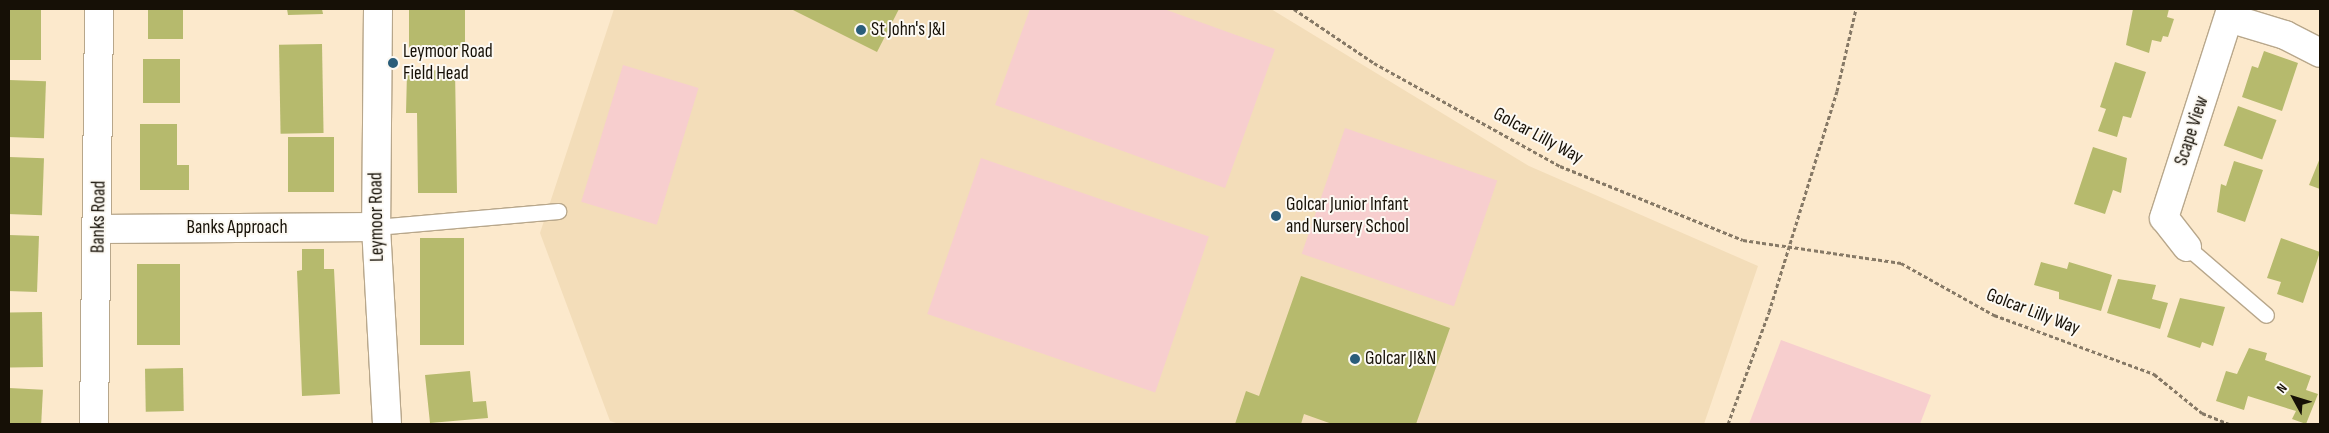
<!DOCTYPE html>
<html>
<head>
<meta charset="utf-8">
<style>
  body { margin:0 }
  #map { position:relative; width:2329px; height:433px; overflow:hidden; background:#fce9cc; font-family:"Sofia Sans Condensed",sans-serif }
  div>[style] { position:absolute }
  .built>* { inset:0; background:#f3ddb9 }
  .green>* { inset:0; background:#f7cece; transform-origin:0 0 }
  .building>* { inset:0; background:#b6ba6d; transform-origin:0 0 }
  .path>* { height:3px; margin-top:-1.5px; transform-origin:0; background:repeating-linear-gradient(90deg,#867966 0 4px,transparent 0 6.5px) }
  .roads { filter:drop-shadow(1px 0 #b8a78b) drop-shadow(-1px 0 #b8a78b) drop-shadow(0 1px #b8a78b) drop-shadow(0 -1px #b8a78b) }
  .service>* { height:15px; margin:-7.5px; padding:0 7.5px; transform-origin:7.5px; border-radius:7.5px; background:#fff }
  .minor>* { height:28px; margin:-14px; padding:0 14px; transform-origin:14px; border-radius:14px; background:#fff }
  .tertiary>* { height:28px; margin:-14px; padding:0 14px; transform-origin:14px; border-radius:14px; background:#fff }
  .dots>* { width:14px; height:14px; translate:-50% -50%; box-sizing:border-box; border:2px solid #fcf9f3; border-radius:50% }
  span { translate:-50% -50%; white-space:nowrap; text-align:center; line-height:1.15; -webkit-text-stroke:4px #fcf9f3; paint-order:stroke }
  .poi-label { font-size:19px; color:#161006 }
  .left { translate:0 -50%; text-align:left }
  .street-label { font-size:19px; color:#161006 }
  .frame { position:absolute; inset:0; border:10px solid #161006; pointer-events:none }
  .north { position:absolute; left:2269px; top:373px; width:50px; height:50px; -webkit-text-stroke:4px #fcf9f3; paint-order:stroke; rotate:309deg; font-size:14px; font-weight:700; line-height:20px; text-align:center; color:#161006 }
  .north::after { content:''; display:block; margin:auto; width:18px; height:22px; background:#161006; clip-path:polygon(50% 0,100% 100%,50% 72%,0 100%) }
</style>
</head>
<body>
<div id="map">
  <div class="built">
    <div style="clip-path:polygon(614px 9px,1271px 9px,1529px 166px,1758px 266px,1704px 424px,619px 424px,610px 421px,540px 233px)"></div>
  </div>
  <div class="green">
    <div style="clip-path:polygon(1030px 9px,1164px 9px,1275px 49px,1225px 188px,995px 105px)"></div>
    <div style="left:623px;top:65px;width:79px;height:143px;rotate:17deg"></div>
    <div style="left:1345px;top:128px;width:161px;height:133px;rotate:19deg"></div>
    <div style="left:981px;top:158px;width:241px;height:165px;rotate:19deg"></div>
    <div style="clip-path:polygon(1781px 340px,1931px 395px,1920px 424px,1749px 424px)"></div>
  </div>
  <div class="building">
    <div style="left:148px;top:9px;width:35px;height:30px"></div>
    <div style="clip-path:polygon(287px 9px,322px 9px,323px 14px,288px 15px)"></div>
    <div style="left:409px;top:9px;width:56px;height:39px"></div>
    <div style="clip-path:polygon(791px 9px,899px 9px,877px 52px)"></div>
    <div style="clip-path:polygon(2133px 9px,2169px 9px,2167px 17px,2174px 19px,2168px 37px,2163px 36px,2161px 42px,2152px 40px,2149px 53px,2126px 45px)"></div>
    <div style="left:9px;top:10px;width:32px;height:50px"></div>
    <div style="left:322px;top:44px;width:89px;height:43px;rotate:89deg"></div>
    <div style="clip-path:polygon(2264px 51px,2298px 63px,2282px 111px,2242px 97px,2252px 66px,2258px 68px)"></div>
    <div style="left:143px;top:59px;width:37px;height:44px"></div>
    <div style="clip-path:polygon(2115px 62px,2146px 72px,2131px 118px,2123px 116px,2117px 137px,2098px 131px,2106px 109px,2100px 107px)"></div>
    <div style="clip-path:polygon(455px 69px,457px 193px,418px 193px,417px 113px,406px 113px,407px 72px)"></div>
    <div style="left:9px;top:80px;width:37px;height:57px;rotate:2deg"></div>
    <div style="left:2238px;top:106px;width:41px;height:42px;rotate:20deg"></div>
    <div style="clip-path:polygon(140px 124px,177px 124px,177px 165px,189px 165px,189px 190px,140px 190px)"></div>
    <div style="left:334px;top:137px;width:55px;height:46px;rotate:90deg"></div>
    <div style="clip-path:polygon(2093px 147px,2127px 158px,2121px 193px,2113px 190px,2105px 214px,2074px 204px)"></div>
    <div style="left:9px;top:157px;width:35px;height:57px;rotate:2deg"></div>
    <div style="clip-path:polygon(2320px 158px,2320px 189px,2309px 185px)"></div>
    <div style="clip-path:polygon(2234px 161px,2263px 170px,2245px 222px,2217px 212px,2221px 184px,2226px 186px)"></div>
    <div style="left:9px;top:235px;width:30px;height:56px;rotate:2deg"></div>
    <div style="left:464px;top:238px;width:107px;height:44px;rotate:90deg"></div>
    <div style="clip-path:polygon(2281px 238px,2320px 252px,2303px 303px,2277px 294px,2281px 282px,2267px 278px)"></div>
    <div style="clip-path:polygon(302px 249px,324px 249px,324px 269px,334px 269px,340px 394px,302px 396px,297px 271px,302px 270px)"></div>
    <div style="clip-path:polygon(2041px 262px,2067px 269px,2069px 262px,2112px 275px,2101px 311px,2059px 299px,2059px 292px,2034px 285px)"></div>
    <div style="left:137px;top:264px;width:43px;height:81px"></div>
    <div style="clip-path:polygon(1301px 276px,1450px 328px,1416px 424px,1332px 424px,1304px 414px,1301px 424px,1235px 424px,1246px 391px,1259px 396px)"></div>
    <div style="clip-path:polygon(2118px 279px,2156px 285px,2152px 299px,2168px 303px,2160px 329px,2107px 313px)"></div>
    <div style="clip-path:polygon(2180px 298px,2225px 307px,2213px 346px,2202px 342px,2200px 348px,2167px 337px)"></div>
    <div style="left:42px;top:312px;width:55px;height:33px;rotate:89deg"></div>
    <div style="clip-path:polygon(2249px 348px,2267px 353px,2265px 360px,2311px 376px,2306px 390px,2318px 394px,2306px 424px,2292px 419px,2296px 411px,2248px 396px,2244px 410px,2216px 401px,2226px 371px,2237px 374px)"></div>
    <div style="left:183px;top:368px;width:43px;height:38px;rotate:89deg"></div>
    <div style="clip-path:polygon(470px 371px,473px 402px,486px 401px,488px 418px,430px 423px,425px 375px)"></div>
    <div style="left:9px;top:388px;width:34px;height:36px;rotate:3deg"></div>
  </div>
  <div class="path">
    <div style="left:1294px;top:9px;width:97px;rotate:34deg"></div>
    <div style="left:1374px;top:63px;width:213px;rotate:29deg"></div>
    <div style="left:1560px;top:166px;width:197px;rotate:22deg"></div>
    <div style="left:1743px;top:240px;width:160px;rotate:8.3deg"></div>
    <div style="left:1901px;top:263px;width:107px;rotate:29.2deg"></div>
    <div style="left:1994px;top:315px;width:171px;rotate:20.2deg"></div>
    <div style="left:2154px;top:374px;width:62px;rotate:39.1deg"></div>
    <div style="left:2202px;top:413px;width:29px;rotate:22deg"></div>
    <div style="left:1728px;top:424px;width:119px;rotate:-69.9deg"></div>
    <div style="left:1769px;top:312px;width:231px;rotate:-72.9deg"></div>
    <div style="left:1837px;top:91px;width:84px;rotate:-77deg"></div>
  </div>
  <div class="roads">
    <div class="service">
      <div style="left:376px;top:227px;width:183px;rotate:-5deg"></div>
      <div style="left:2187px;top:247px;width:104px;rotate:40.7deg"></div>
    </div>
    <div class="minor">
      <div style="left:2229px;top:18px;width:59px;rotate:16.9deg"></div>
      <div style="left:2285px;top:35px;width:39px;rotate:27deg"></div>
      <div style="left:99px;top:229px;width:277px;rotate:-0.4deg"></div>
      <div style="left:2187px;top:247px;width:37px;rotate:-128deg"></div>
      <div style="left:2164px;top:218px;width:219px;rotate:-72.2deg"></div>
      <div style="left:94px;top:424px;width:415px;rotate:-89.3deg"></div>
    </div>
    <div class="tertiary">
      <div style="left:378px;top:9px;width:218px;rotate:90.5deg"></div>
      <div style="left:376px;top:227px;width:197px;rotate:86.8deg"></div>
    </div>
  </div>
  <div class="dots">
    <div style="left:861px;top:30px;background:#2a5d7a"></div>
    <div style="left:393px;top:63px;background:#2a5d7a"></div>
    <div style="left:1276px;top:216px;background:#2a5d7a"></div>
    <div style="left:1355px;top:359px;background:#2a5d7a"></div>
  </div>
  <div class="poi-label">
    <span class="left" style="left:871px;top:30px">St John's J&amp;I</span>
    <span class="left" style="left:403px;top:63px">Leymoor Road<br>Field Head</span>
    <span class="left" style="left:1286px;top:216px">Golcar Junior Infant<br>and Nursery School</span>
    <span class="left" style="left:1365px;top:359px">Golcar JI&amp;N</span>
  </div>
  <div class="street-label">
    <span style="left:2192px;top:131px;rotate:-72deg">Scape View</span>
    <span style="left:1538px;top:136px;rotate:28deg">Golcar Lilly Way</span>
    <span style="left:99px;top:217px;rotate:-89deg">Banks Road</span>
    <span style="left:377px;top:217px;rotate:-91deg">Leymoor Road</span>
    <span style="left:237px;top:228px">Banks Approach</span>
    <span style="left:2033px;top:312px;rotate:21deg">Golcar Lilly Way</span>
  </div>
  <div class="frame"></div>
  <div class="north">N</div>
</div>
</body>
</html>
